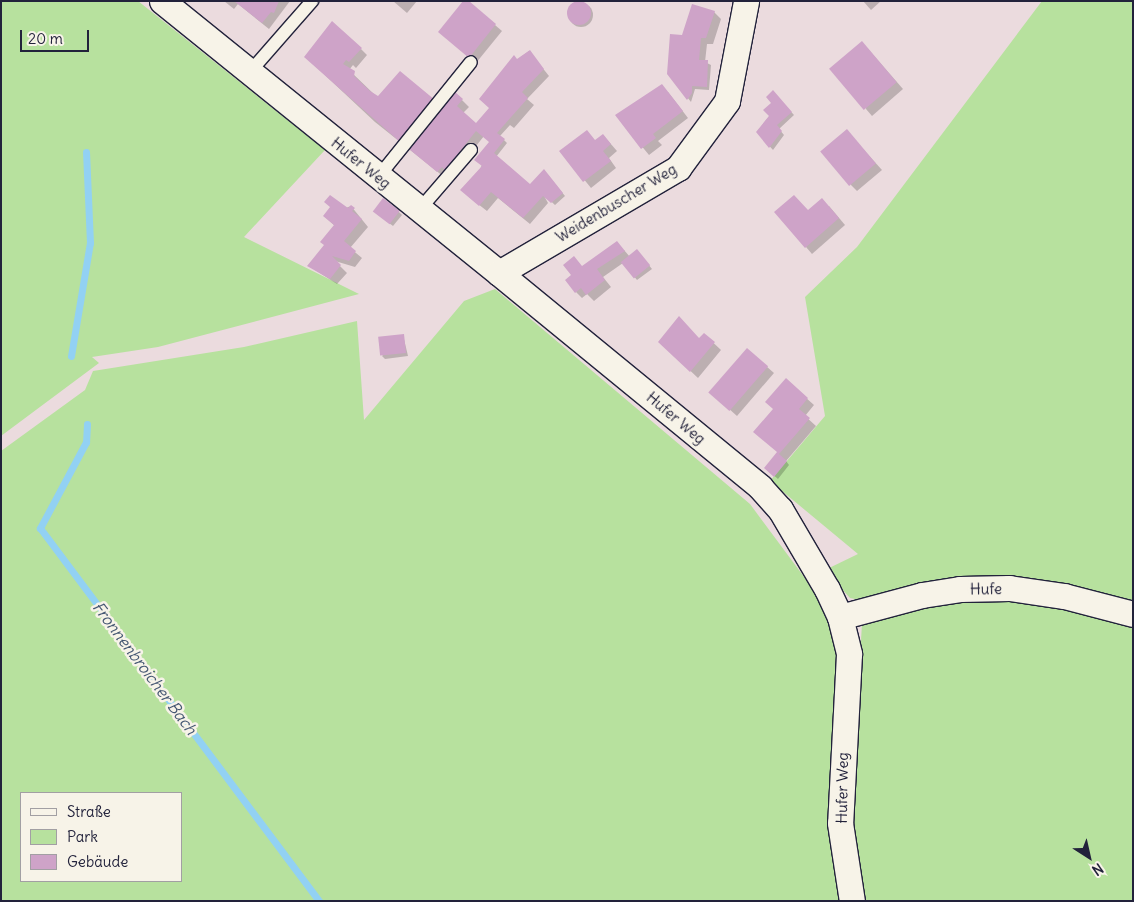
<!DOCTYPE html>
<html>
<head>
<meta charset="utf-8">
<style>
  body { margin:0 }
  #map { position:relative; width:1134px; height:902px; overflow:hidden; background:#ebdbde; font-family:Delius,sans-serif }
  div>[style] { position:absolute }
  .green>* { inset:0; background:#b7e19e }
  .shadow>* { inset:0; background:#0003 }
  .round { border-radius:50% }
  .stream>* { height:7px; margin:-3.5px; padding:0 3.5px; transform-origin:3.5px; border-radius:3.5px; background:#92d1f3 }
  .building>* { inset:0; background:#cea3c8; transform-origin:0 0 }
  .roads { filter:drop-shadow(1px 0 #22223b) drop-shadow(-1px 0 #22223b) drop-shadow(0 1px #22223b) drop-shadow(0 -1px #22223b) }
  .lane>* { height:12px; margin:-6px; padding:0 6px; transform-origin:6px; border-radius:6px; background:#f7f3e8 }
  .street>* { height:25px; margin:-12.5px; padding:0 12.5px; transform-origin:12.5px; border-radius:12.5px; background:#f7f3e8 }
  span { translate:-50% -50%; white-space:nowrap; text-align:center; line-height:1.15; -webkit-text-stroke:5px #f7f3e8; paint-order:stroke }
  .street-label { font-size:15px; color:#22223b }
  .water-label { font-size:16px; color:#445772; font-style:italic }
  .frame { position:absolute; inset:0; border:2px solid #22223b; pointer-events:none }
  .legend { position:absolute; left:20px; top:792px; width:162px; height:90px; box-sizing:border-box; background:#f7f3e8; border:1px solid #a29fa3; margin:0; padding:6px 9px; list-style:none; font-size:15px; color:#22223b }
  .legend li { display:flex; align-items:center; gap:10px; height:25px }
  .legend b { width:25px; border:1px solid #a29fa3 }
  .north { position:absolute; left:1064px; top:832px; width:50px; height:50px; -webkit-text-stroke:4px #f7f3e8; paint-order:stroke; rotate:145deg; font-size:14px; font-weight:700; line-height:20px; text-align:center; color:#22223b }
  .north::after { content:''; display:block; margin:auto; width:18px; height:22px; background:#22223b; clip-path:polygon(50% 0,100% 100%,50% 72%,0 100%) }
  .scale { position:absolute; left:20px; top:30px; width:69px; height:22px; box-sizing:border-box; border:2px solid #22223b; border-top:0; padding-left:6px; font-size:15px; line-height:18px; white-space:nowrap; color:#22223b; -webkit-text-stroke:4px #f7f3e8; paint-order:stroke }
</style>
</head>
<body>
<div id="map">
  <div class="green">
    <div style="clip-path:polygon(1px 1px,138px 1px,325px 150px,244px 237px,359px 294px,158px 347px,92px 357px,99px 363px,1px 436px)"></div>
    <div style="clip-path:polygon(1042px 1px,1133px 1px,1133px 608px,1086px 595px,860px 600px,850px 598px,825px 570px,858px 554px,770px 481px,825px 416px,805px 297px,857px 247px)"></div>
    <div style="clip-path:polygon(evenodd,495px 289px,750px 504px,813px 589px,840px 644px,844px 901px,1px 901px,1px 451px,85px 390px,93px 371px,244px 347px,357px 321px,364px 420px,464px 301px,495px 289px,21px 793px,181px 793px,181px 881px,21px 881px,21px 793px)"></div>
    <div style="clip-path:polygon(1011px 595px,1133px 620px,1133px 901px,859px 901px,850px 835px,862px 623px,876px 612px)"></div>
  </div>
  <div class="shadow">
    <div style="clip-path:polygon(224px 1px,290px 1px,269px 29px,238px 4px,234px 9px)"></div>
    <div style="clip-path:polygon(393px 1px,417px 1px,407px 13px)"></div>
    <div style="clip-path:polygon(863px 1px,881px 1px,871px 10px)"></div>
    <div class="round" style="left:569px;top:3px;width:24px;height:24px"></div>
    <div style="clip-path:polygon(714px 12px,721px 19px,713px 44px,707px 44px,705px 62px,711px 65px,709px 90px,695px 89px,691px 102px,668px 73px,683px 37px)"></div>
    <div style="clip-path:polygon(495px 25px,502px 31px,476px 63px,440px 32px)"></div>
    <div style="clip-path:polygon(361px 49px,367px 55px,356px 68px,353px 65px,349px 70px,378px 98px,434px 101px,443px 109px,456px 94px,469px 107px,463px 113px,476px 125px,490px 108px,517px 60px,529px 51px,549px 76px,527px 99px,534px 105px,514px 128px,510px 125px,500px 136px,507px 143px,496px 157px,535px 191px,547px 174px,565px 196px,555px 205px,543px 194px,548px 203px,530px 224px,498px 198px,487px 211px,469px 197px,491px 142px,484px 136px,453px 175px,444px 177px,375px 122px,312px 63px)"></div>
    <div style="clip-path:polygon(868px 49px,903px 89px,872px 116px,866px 109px)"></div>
    <div style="clip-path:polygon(668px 92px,688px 118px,658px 141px,662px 145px,649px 155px,616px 115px)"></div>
    <div style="clip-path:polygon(773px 92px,794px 115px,779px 129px,784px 135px,773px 150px,757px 132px,770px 115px)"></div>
    <div style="clip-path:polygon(603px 135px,617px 151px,609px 158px,616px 168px,591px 188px,561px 151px,596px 141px)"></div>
    <div style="clip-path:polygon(853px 138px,882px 170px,857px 191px,851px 185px)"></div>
    <div style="clip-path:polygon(351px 206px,368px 227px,350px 248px,362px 258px,355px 267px,335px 261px,347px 273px,337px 284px,309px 266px,325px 246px,335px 226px,324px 216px)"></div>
    <div style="clip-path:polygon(829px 206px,845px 225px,812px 254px,806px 247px,808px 212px)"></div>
    <div style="clip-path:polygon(399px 212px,402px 215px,393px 226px,377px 214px)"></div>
    <div style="clip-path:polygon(624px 250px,630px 257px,640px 254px,652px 269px,637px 280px,623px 263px,603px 277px,611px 287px,594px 301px,587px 294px,582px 298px,576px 292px,582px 267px)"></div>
    <div style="clip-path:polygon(704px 334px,721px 350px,698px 378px,666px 348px,700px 340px)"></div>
    <div style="clip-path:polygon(403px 335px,408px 356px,385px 359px,382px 356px)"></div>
    <div style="clip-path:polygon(748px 350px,774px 373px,737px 416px,718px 399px)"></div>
    <div style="clip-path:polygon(786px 380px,814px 405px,805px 416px,816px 426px,786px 461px,789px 465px,778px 479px,765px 468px,778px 453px,774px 410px)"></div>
  </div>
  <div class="stream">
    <div style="left:71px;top:356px;width:115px;rotate:-80.5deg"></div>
    <div style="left:90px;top:243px;width:91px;rotate:-92.5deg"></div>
    <div style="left:87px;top:424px;width:18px;rotate:93deg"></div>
    <div style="left:86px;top:442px;width:98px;rotate:118.1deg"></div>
    <div style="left:40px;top:528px;width:466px;rotate:53.2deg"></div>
  </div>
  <div class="building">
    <div style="clip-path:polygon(234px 1px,279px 1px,274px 13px,271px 12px,262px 23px)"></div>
    <div style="clip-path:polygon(463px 1px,469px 1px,496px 24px,469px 58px,438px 32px)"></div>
    <div class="round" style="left:567px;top:1px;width:24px;height:24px"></div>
    <div style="clip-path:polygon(692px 4px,715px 11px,706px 38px,701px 38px,699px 60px,708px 60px,707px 87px,692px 86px,692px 93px,687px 100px,667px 74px,670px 34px,682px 35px)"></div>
    <div style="clip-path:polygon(332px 21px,362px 48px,349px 62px,346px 60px,343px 64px,355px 71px,354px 76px,370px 91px,378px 96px,400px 71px,435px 100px,400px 142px,304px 57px)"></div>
    <div style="left:862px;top:41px;width:54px;height:43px;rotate:50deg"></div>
    <div style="clip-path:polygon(530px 50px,544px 69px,522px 92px,528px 98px,497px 133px,505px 139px,494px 153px,530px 184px,544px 169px,563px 193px,551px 203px,543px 196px,523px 218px,491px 192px,479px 206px,460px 190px,482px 166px,474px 160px,489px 142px,476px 131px,445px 170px,442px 167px,437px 172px,409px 149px,455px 92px,463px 99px,457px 106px,476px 123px,489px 108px,479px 99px,514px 55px,517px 59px)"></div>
    <div style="clip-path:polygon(662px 84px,683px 111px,653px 134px,656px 138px,641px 149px,615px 115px)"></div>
    <div style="clip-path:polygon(773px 90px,792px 112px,777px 125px,782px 131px,769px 148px,756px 132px,769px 116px,763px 110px,771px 103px,766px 97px)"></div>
    <div style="left:847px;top:129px;width:45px;height:35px;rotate:50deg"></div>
    <div style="clip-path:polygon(587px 130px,595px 140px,603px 134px,611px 144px,603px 151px,611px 161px,583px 182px,559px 151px)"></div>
    <div style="clip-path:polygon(330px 195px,348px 208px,351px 205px,355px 208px,352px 211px,362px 219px,344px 241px,356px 251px,349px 261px,332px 256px,341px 265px,330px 279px,307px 266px,324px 245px,320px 242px,334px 225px,323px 216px,330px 207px,324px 202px)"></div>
    <div style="clip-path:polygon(794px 195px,808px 210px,822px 198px,839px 218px,805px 248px,774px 212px)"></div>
    <div style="left:383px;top:198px;width:21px;height:17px;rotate:37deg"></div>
    <div style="clip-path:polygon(617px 241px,625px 251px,597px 269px,605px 280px,586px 295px,581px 288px,575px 293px,565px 280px,571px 275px,563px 265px,574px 256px,582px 266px)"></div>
    <div style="left:637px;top:249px;width:21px;height:21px;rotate:51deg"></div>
    <div style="clip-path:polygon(679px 316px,699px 338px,704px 333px,715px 342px,690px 372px,658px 342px)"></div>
    <div style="left:404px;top:334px;width:19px;height:26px;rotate:84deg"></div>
    <div style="left:747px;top:348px;width:28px;height:59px;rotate:41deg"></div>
    <div style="clip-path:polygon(786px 378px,808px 398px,799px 409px,810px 418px,779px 454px,787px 461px,774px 477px,764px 468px,777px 452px,753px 432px,773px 409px,765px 402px)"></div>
  </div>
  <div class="roads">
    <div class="lane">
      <div style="left:249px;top:73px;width:96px;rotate:-48.8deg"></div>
      <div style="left:379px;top:176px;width:146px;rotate:-51.1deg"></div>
      <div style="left:420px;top:209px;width:78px;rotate:-49.2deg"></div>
    </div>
    <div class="street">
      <div style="left:162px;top:1px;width:433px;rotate:38.9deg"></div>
      <div style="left:499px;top:273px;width:338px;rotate:39.3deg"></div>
      <div style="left:760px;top:487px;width:30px;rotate:48deg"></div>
      <div style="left:780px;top:509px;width:93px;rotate:59.6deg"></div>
      <div style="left:827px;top:589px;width:31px;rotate:65deg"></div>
      <div style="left:840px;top:617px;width:38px;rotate:76deg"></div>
      <div style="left:849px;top:654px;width:169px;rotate:93deg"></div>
      <div style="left:840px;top:823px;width:79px;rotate:81.3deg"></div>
      <div style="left:499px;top:273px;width:208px;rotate:-30.4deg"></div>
      <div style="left:678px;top:168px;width:83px;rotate:-53.8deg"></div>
      <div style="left:727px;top:101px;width:102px;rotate:-79.2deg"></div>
      <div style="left:840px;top:617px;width:85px;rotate:-15deg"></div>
      <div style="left:922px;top:595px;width:38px;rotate:-9deg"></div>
      <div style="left:960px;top:589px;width:49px;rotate:-1.2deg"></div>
      <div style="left:1009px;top:588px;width:56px;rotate:8.3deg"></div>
      <div style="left:1064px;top:596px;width:71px;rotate:14.6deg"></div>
    </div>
  </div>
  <div class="street-label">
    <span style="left:361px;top:163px;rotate:39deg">Hufer Weg</span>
    <span style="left:616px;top:203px;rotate:-31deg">Weidenbuscher Weg</span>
    <span style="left:676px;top:418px;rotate:40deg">Hufer Weg</span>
    <span style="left:986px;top:589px;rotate:-1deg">Hufe</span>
    <span style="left:842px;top:788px;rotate:-89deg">Hufer Weg</span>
  </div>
  <div class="water-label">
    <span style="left:145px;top:668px;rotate:53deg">Fronnenbroicher Bach</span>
  </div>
  <div class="frame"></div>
  <ul class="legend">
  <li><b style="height:6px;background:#f7f3e8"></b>Straße</li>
  <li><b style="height:14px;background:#b7e19e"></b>Park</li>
  <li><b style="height:14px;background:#cea3c8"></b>Gebäude</li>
  </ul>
  <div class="north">N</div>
  <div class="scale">20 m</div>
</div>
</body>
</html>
